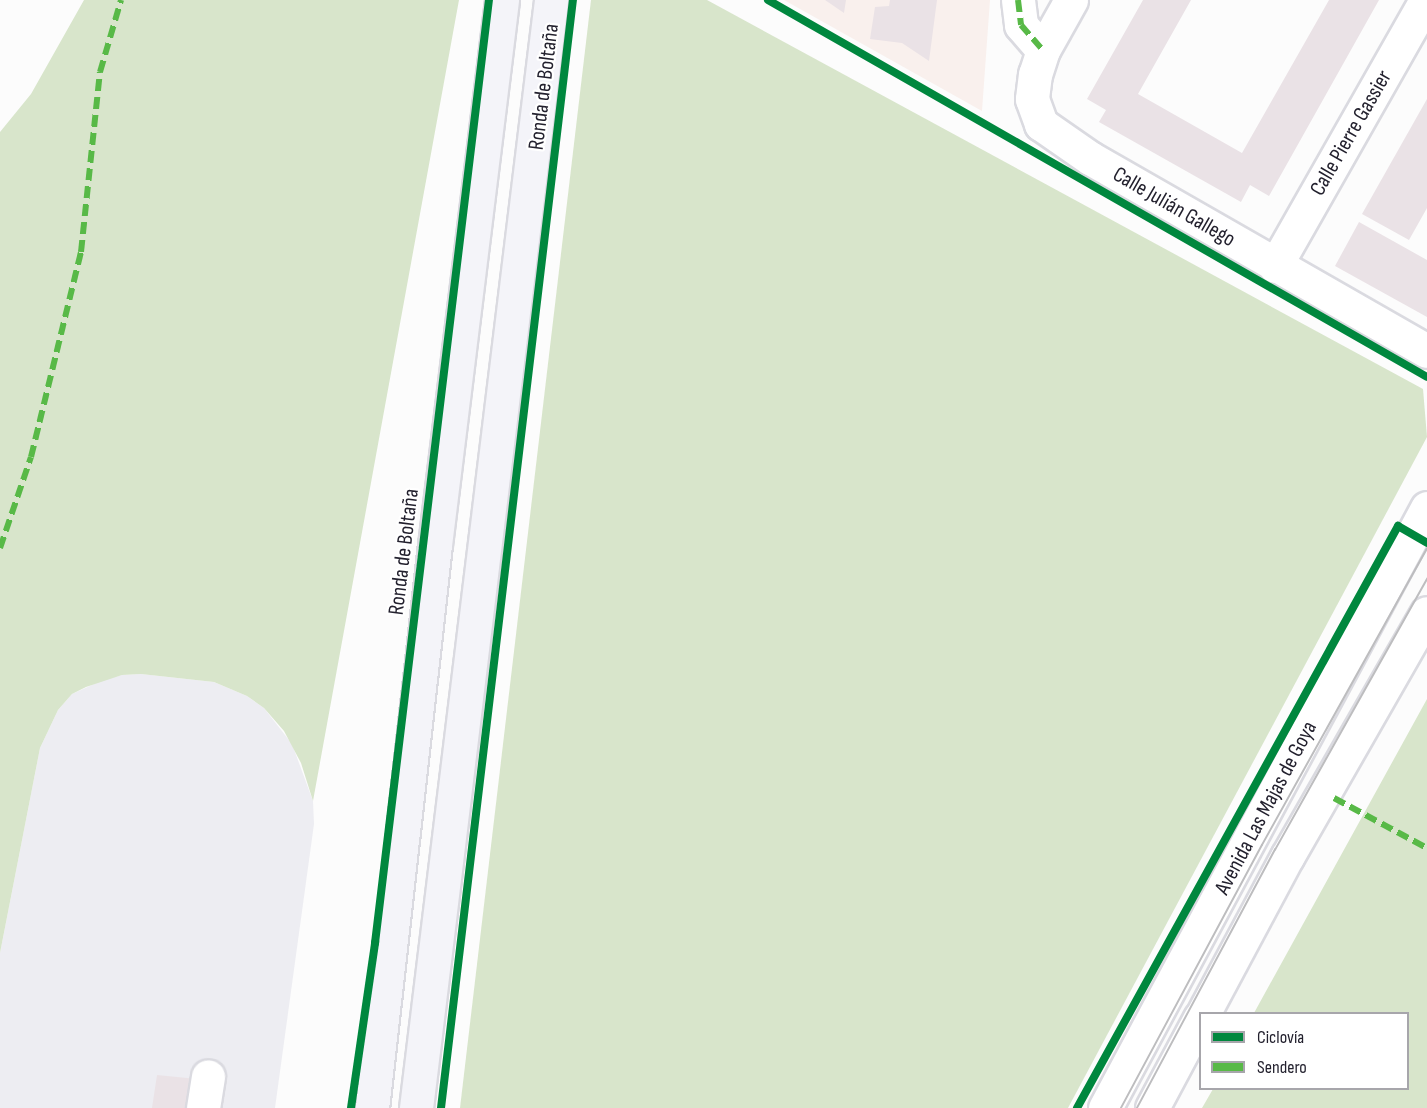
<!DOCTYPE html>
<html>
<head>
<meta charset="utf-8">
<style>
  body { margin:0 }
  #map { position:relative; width:1427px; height:1108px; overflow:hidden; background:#fcfcfc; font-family:"Sofia Sans Condensed",sans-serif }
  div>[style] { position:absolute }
  .built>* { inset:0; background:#ededf2 }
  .education>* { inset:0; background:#f9f0ed }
  .green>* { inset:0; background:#d8e5cb }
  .building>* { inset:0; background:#eae2e6 }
  .roads { filter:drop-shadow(2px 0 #dadae0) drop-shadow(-2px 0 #dadae0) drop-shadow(0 2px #dadae0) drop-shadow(0 -2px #dadae0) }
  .minor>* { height:33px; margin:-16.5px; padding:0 16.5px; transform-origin:16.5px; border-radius:16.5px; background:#fff }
  .major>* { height:33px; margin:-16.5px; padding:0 16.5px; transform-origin:16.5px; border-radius:16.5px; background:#f4f4f9 }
  .tram>* { height:1.5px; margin:-0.75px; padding:0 0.75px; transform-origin:0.75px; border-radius:0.75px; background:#bdbdbf }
  .quiet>* { height:6px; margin-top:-3px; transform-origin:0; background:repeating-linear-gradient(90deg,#58b947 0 12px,transparent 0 18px) }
  .cycleway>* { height:8px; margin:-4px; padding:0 4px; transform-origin:4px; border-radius:4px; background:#00873e }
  span { translate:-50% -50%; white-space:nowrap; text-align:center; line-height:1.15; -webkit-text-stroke:4.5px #fff; paint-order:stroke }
  .street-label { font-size:22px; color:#23212e }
  .legend { position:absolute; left:1199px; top:1012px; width:210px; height:78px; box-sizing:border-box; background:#fff; border:2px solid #a7a6ab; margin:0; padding:8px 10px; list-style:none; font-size:18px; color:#23212e }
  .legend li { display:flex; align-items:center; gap:12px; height:30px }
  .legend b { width:30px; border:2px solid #a7a6ab }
</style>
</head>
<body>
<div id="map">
  <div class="built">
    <div style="clip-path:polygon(141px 674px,214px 682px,247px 696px,264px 708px,292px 744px,313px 801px,314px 824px,275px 1108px,0 1108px,0 953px,40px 748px,58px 710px,72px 694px,103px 680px,122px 675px)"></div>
  </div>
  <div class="education">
    <div style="clip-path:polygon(784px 0,990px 0,982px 111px)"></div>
  </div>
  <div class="green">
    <div style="clip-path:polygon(84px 0,459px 0,313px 801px,301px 763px,284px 731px,264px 708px,247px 696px,214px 682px,141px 674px,122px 675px,86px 687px,72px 694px,58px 710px,40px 748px,0 953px,0 132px,31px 94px)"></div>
    <div style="clip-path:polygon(591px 0,707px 0,1423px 389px,1427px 437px,1068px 1108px,460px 1108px)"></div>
    <div style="clip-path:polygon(1427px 699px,1427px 1108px,1202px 1108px,1213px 1089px,1408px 1088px,1408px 1014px,1254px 1013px)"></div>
  </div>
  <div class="building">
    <div style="clip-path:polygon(825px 0,846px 0,844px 13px)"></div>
    <div style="clip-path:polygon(890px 0,937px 0,929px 61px,902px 43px,870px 39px,875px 7px,889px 6px)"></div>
    <div style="clip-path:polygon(1143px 0,1191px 0,1138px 94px,1242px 153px,1329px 0,1379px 0,1269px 196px,1250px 185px,1241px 202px,1099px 122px,1106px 110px,1087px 99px)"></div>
    <div style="clip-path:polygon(1427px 99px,1427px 208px,1409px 240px,1362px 214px)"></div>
    <div style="clip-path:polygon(1359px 222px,1427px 260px,1427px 317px,1335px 266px)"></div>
    <div style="clip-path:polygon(157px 1075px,197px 1079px,193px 1108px,152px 1108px)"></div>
  </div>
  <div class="roads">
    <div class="minor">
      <div style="left:1018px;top:0;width:25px;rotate:83deg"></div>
      <div style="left:1021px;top:25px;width:33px;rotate:49deg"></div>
      <div style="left:1071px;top:0;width:57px;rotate:119.2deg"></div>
      <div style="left:1043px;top:50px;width:25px;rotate:108deg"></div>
      <div style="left:1035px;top:74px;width:25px;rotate:97deg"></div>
      <div style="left:1032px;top:99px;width:27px;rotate:70deg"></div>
      <div style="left:1041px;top:124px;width:60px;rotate:34.8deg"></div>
      <div style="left:1090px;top:158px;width:388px;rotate:29.8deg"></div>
      <div style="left:1275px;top:266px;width:306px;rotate:-60.4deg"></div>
      <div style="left:1203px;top:1014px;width:178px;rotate:-61.9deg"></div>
      <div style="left:1287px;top:857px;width:281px;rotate:-60.2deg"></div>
      <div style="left:203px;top:1108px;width:32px;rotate:-81deg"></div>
      <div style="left:1105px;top:1108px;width:681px;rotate:-61.78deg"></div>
      <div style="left:1152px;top:1108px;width:102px;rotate:-61.9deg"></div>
    </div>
    <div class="major">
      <div style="left:372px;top:1108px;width:567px;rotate:-83.62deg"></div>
      <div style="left:435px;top:545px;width:549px;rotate:-82.99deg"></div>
      <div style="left:416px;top:1108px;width:1116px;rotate:-83.05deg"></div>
    </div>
  </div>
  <div class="tram">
    <div style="left:1121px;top:1108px;width:298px;rotate:-61.8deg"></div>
    <div style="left:1262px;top:845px;width:339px;rotate:-60.9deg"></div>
    <div style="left:1137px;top:1108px;width:293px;rotate:-61.9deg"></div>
    <div style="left:1275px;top:850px;width:311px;rotate:-60.7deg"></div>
  </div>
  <div class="quiet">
    <div style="left:1018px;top:0;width:25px;rotate:83deg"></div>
    <div style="left:1021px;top:25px;width:33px;rotate:49deg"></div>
    <div style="left:0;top:548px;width:96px;rotate:-71.2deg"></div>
    <div style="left:31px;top:457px;width:211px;rotate:-76.3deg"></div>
    <div style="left:81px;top:252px;width:181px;rotate:-84deg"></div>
    <div style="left:100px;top:72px;width:75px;rotate:-73.7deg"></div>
    <div style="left:1334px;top:798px;width:106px;rotate:28.3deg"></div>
  </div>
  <div class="cycleway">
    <div style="left:768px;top:0;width:759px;rotate:29.77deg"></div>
    <div style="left:351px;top:1108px;width:167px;rotate:-81.7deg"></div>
    <div style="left:375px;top:943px;width:950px;rotate:-83.11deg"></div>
    <div style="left:441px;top:1108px;width:1116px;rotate:-83.21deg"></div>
    <div style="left:1077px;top:1108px;width:665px;rotate:-61.12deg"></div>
    <div style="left:1398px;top:526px;width:34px;rotate:30deg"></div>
  </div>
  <div class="street-label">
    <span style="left:544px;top:87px;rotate:-83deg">Ronda de Boltaña</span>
    <span style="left:1351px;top:133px;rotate:-60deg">Calle Pierre Gassier</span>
    <span style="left:1174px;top:207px;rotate:30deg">Calle Julián Gallego</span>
    <span style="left:404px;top:552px;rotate:-83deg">Ronda de Boltaña</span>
    <span style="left:1266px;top:808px;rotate:-62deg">Avenida Las Majas de Goya</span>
  </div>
  <ul class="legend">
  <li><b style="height:8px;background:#00873e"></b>Ciclovía</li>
  <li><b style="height:8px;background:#58b947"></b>Sendero</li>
  </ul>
</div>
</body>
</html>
